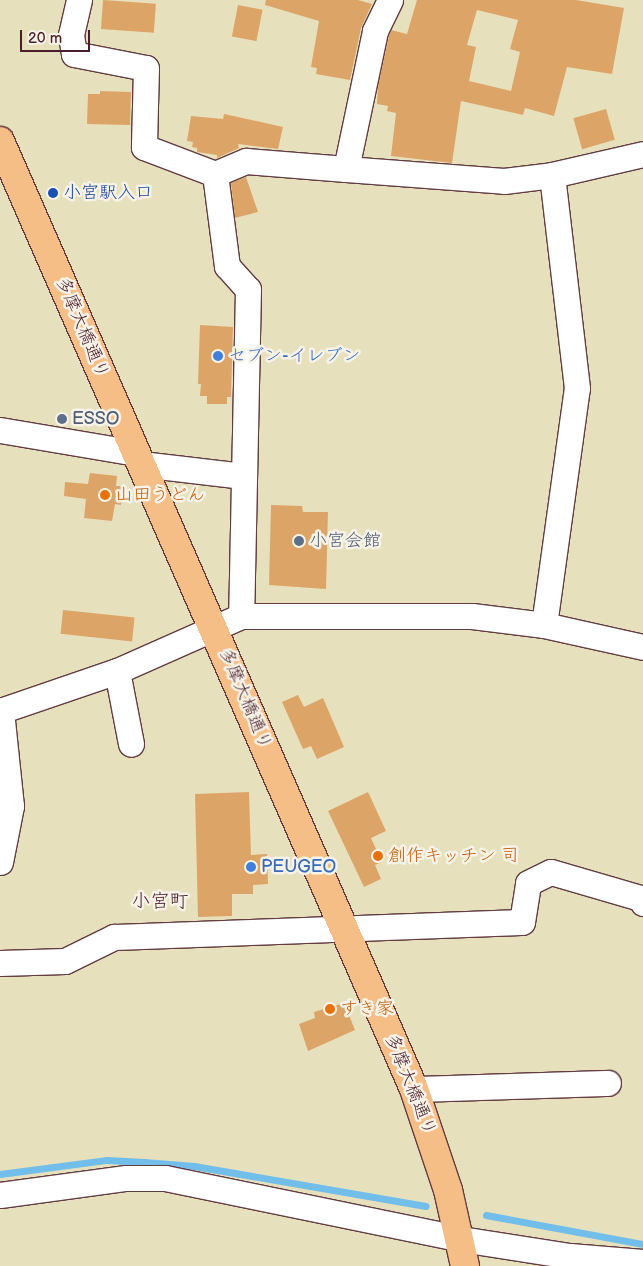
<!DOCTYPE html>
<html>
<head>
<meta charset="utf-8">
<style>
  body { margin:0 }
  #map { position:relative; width:643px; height:1266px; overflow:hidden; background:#e7e0bd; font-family:"Balsamiq Sans","Klee One",sans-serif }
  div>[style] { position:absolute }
  .stream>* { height:7px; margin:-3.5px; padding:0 3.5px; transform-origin:3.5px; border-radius:3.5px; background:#71beeb }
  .building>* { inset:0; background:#dca567; transform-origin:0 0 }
  .roads { filter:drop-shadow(1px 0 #623c41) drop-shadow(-1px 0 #623c41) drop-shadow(0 1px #623c41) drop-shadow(0 -1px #623c41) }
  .minor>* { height:25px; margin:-12.5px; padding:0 12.5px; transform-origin:12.5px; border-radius:12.5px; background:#fff }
  .major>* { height:28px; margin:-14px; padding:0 14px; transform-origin:14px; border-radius:14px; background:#f6be87 }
  .dots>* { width:14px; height:14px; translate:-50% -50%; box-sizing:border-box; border:2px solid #f7f3e8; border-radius:50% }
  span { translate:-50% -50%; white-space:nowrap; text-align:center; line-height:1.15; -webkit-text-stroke:5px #f7f3e8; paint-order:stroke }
  .transit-label { font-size:18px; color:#164399 }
  .left { translate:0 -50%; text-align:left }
  .street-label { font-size:18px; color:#4a1f2b }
  .shop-label { font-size:18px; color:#366cbe }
  .service-label { font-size:18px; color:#4e5e75 }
  .food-label { font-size:18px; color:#c56008 }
  .neighbourhood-label { font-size:19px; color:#4a1f2b }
  .scale { position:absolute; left:20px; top:30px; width:70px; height:22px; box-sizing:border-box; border:2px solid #4a1f2b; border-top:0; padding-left:6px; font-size:15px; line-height:18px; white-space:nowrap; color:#4a1f2b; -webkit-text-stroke:4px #f7f3e8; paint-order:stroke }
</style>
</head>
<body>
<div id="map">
  <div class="stream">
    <div style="left:0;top:1174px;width:108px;rotate:-7.5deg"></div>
    <div style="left:107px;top:1160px;width:37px;rotate:3deg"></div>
    <div style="left:144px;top:1162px;width:50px;rotate:4.6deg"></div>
    <div style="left:194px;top:1166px;width:235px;rotate:9.8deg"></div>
    <div style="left:486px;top:1215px;width:160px;rotate:10.5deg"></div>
  </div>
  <div class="building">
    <div style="left:103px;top:0;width:53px;height:29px;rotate:4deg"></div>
    <div style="clip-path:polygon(266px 0,358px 0,372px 4px,361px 28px,350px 80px,316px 74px,317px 68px,311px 67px,319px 21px,265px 5px)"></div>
    <div style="clip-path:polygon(evenodd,417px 0,576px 0,624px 8px,612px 74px,567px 67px,554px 116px,525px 108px,523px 115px,461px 101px,452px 163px,391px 156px,396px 113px,387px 111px,388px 106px,377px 104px,378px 86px,389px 36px,391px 30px,407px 34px,417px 0,477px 10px,518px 20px,510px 49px,520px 52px,511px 91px,469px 81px,476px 47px,467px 45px,477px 10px)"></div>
    <div style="left:238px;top:5px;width:25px;height:32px;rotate:11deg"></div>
    <div style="clip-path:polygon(100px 91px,131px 92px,130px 125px,87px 124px,88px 94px,100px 94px)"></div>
    <div style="left:606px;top:109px;width:32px;height:34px;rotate:74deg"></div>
    <div style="clip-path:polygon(224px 114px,283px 127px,278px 149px,238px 144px,239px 148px,217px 158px,217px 155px,197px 152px,197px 148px,192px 147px,193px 142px,187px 141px,191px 116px,223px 119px)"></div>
    <div style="clip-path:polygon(246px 177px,258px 212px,235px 218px,231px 183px)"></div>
    <div style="clip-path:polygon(200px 325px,233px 327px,231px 397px,227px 397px,227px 404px,207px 404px,207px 396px,200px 396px,201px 384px,198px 384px)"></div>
    <div style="clip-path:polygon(90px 473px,117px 476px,116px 486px,123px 486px,121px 505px,115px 504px,112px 521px,84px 518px,86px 499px,64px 496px,65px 482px,88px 484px)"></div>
    <div style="clip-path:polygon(271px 505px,302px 506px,303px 512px,328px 512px,326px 589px,269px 585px)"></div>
    <div style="left:63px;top:610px;width:72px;height:24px;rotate:6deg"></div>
    <div style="clip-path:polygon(298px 695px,304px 707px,323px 698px,344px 747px,317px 759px,311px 746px,303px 749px,282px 702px)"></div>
    <div style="clip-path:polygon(249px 792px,251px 855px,267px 854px,268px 884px,253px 885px,253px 894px,232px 894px,232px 916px,198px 917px,195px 794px)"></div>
    <div style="clip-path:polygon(368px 792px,386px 831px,371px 838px,382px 862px,375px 865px,381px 879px,364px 887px,328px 811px)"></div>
    <div style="clip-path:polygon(344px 1003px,355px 1030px,308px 1051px,299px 1024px,315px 1018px,314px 1012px)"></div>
  </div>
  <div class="roads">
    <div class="minor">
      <div style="left:79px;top:0;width:36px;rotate:103deg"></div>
      <div style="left:71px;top:35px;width:19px;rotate:81deg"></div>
      <div style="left:74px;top:54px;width:73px;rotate:11deg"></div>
      <div style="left:146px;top:68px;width:79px;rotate:91.5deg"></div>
      <div style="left:144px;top:147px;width:76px;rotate:20.8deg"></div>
      <div style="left:215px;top:174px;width:34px;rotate:-23deg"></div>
      <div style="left:246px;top:161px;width:100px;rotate:4.6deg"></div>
      <div style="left:390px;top:0;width:34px;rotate:116deg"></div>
      <div style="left:375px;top:31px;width:141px;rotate:101.9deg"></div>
      <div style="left:346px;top:169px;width:158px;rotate:4.3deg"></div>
      <div style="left:504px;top:181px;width:48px;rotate:-7.1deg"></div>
      <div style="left:552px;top:175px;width:93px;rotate:-13deg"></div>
      <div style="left:215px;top:174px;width:93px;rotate:82.6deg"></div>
      <div style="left:227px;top:266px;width:31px;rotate:48deg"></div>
      <div style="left:248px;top:289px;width:327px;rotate:91.2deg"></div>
      <div style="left:0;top:430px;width:138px;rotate:9.6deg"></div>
      <div style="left:141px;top:464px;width:103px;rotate:6.7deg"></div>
      <div style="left:544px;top:625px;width:239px;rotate:-82.1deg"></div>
      <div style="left:577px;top:388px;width:214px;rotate:-96.7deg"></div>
      <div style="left:117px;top:671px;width:74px;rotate:79.1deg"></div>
      <div style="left:0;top:711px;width:124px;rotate:-18.9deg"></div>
      <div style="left:117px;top:671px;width:136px;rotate:-23.9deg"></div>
      <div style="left:241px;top:616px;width:231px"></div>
      <div style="left:472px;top:616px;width:73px;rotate:7.1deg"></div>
      <div style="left:544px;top:625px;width:101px;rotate:12.5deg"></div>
      <div style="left:0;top:862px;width:57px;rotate:-78.9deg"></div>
      <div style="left:11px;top:806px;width:96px;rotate:-96deg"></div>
      <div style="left:0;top:963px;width:65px;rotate:-1.8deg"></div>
      <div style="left:65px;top:961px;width:55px;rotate:-26.1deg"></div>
      <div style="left:114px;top:937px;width:408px;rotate:-2.1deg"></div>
      <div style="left:522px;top:922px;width:39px;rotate:-81deg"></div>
      <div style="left:528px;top:883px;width:25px;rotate:-26deg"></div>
      <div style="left:551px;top:872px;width:93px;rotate:16.3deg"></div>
      <div style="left:640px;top:898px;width:6px;rotate:59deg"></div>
      <div style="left:414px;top:1089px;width:194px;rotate:-1.8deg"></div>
      <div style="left:0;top:1195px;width:127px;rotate:-7.7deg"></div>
      <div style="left:126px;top:1178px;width:39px"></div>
      <div style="left:165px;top:1178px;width:302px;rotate:11.6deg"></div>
      <div style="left:461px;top:1239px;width:110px;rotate:8.9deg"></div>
      <div style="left:570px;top:1256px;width:73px;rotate:4.7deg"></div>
    </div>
    <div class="major">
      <div style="left:0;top:141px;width:1034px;rotate:66.41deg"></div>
      <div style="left:414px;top:1089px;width:107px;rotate:71.4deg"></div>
      <div style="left:448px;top:1190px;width:78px;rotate:77.4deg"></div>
    </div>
  </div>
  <div class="dots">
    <div style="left:53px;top:193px;background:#1a4fb4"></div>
    <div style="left:218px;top:356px;background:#3f7fe0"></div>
    <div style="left:62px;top:419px;background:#5c6f8a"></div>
    <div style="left:105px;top:495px;background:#e8710a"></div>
    <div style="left:299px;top:541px;background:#5c6f8a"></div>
    <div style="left:378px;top:856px;background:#e8710a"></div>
    <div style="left:251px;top:867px;background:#3f7fe0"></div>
    <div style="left:330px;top:1009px;background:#e8710a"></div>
  </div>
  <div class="transit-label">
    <span class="left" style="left:63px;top:193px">小宮駅入口</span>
  </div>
  <div class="street-label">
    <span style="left:82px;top:328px;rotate:67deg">多摩大橋通り</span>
    <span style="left:245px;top:699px;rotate:67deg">多摩大橋通り</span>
    <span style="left:410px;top:1085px;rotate:68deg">多摩大橋通り</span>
  </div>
  <div class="shop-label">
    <span class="left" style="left:228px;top:356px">セブン-イレブン</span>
    <span class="left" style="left:261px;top:867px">PEUGEO</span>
  </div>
  <div class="service-label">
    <span class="left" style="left:72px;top:419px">ESSO</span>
    <span class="left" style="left:309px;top:541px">小宮会館</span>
  </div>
  <div class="food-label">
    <span class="left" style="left:115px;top:495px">山田うどん</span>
    <span class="left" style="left:388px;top:856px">創作キッチン 司</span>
    <span class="left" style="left:340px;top:1009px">すき家</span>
  </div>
  <div class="neighbourhood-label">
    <span style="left:160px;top:902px">小宮町</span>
  </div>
  <div class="scale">20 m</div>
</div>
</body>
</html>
